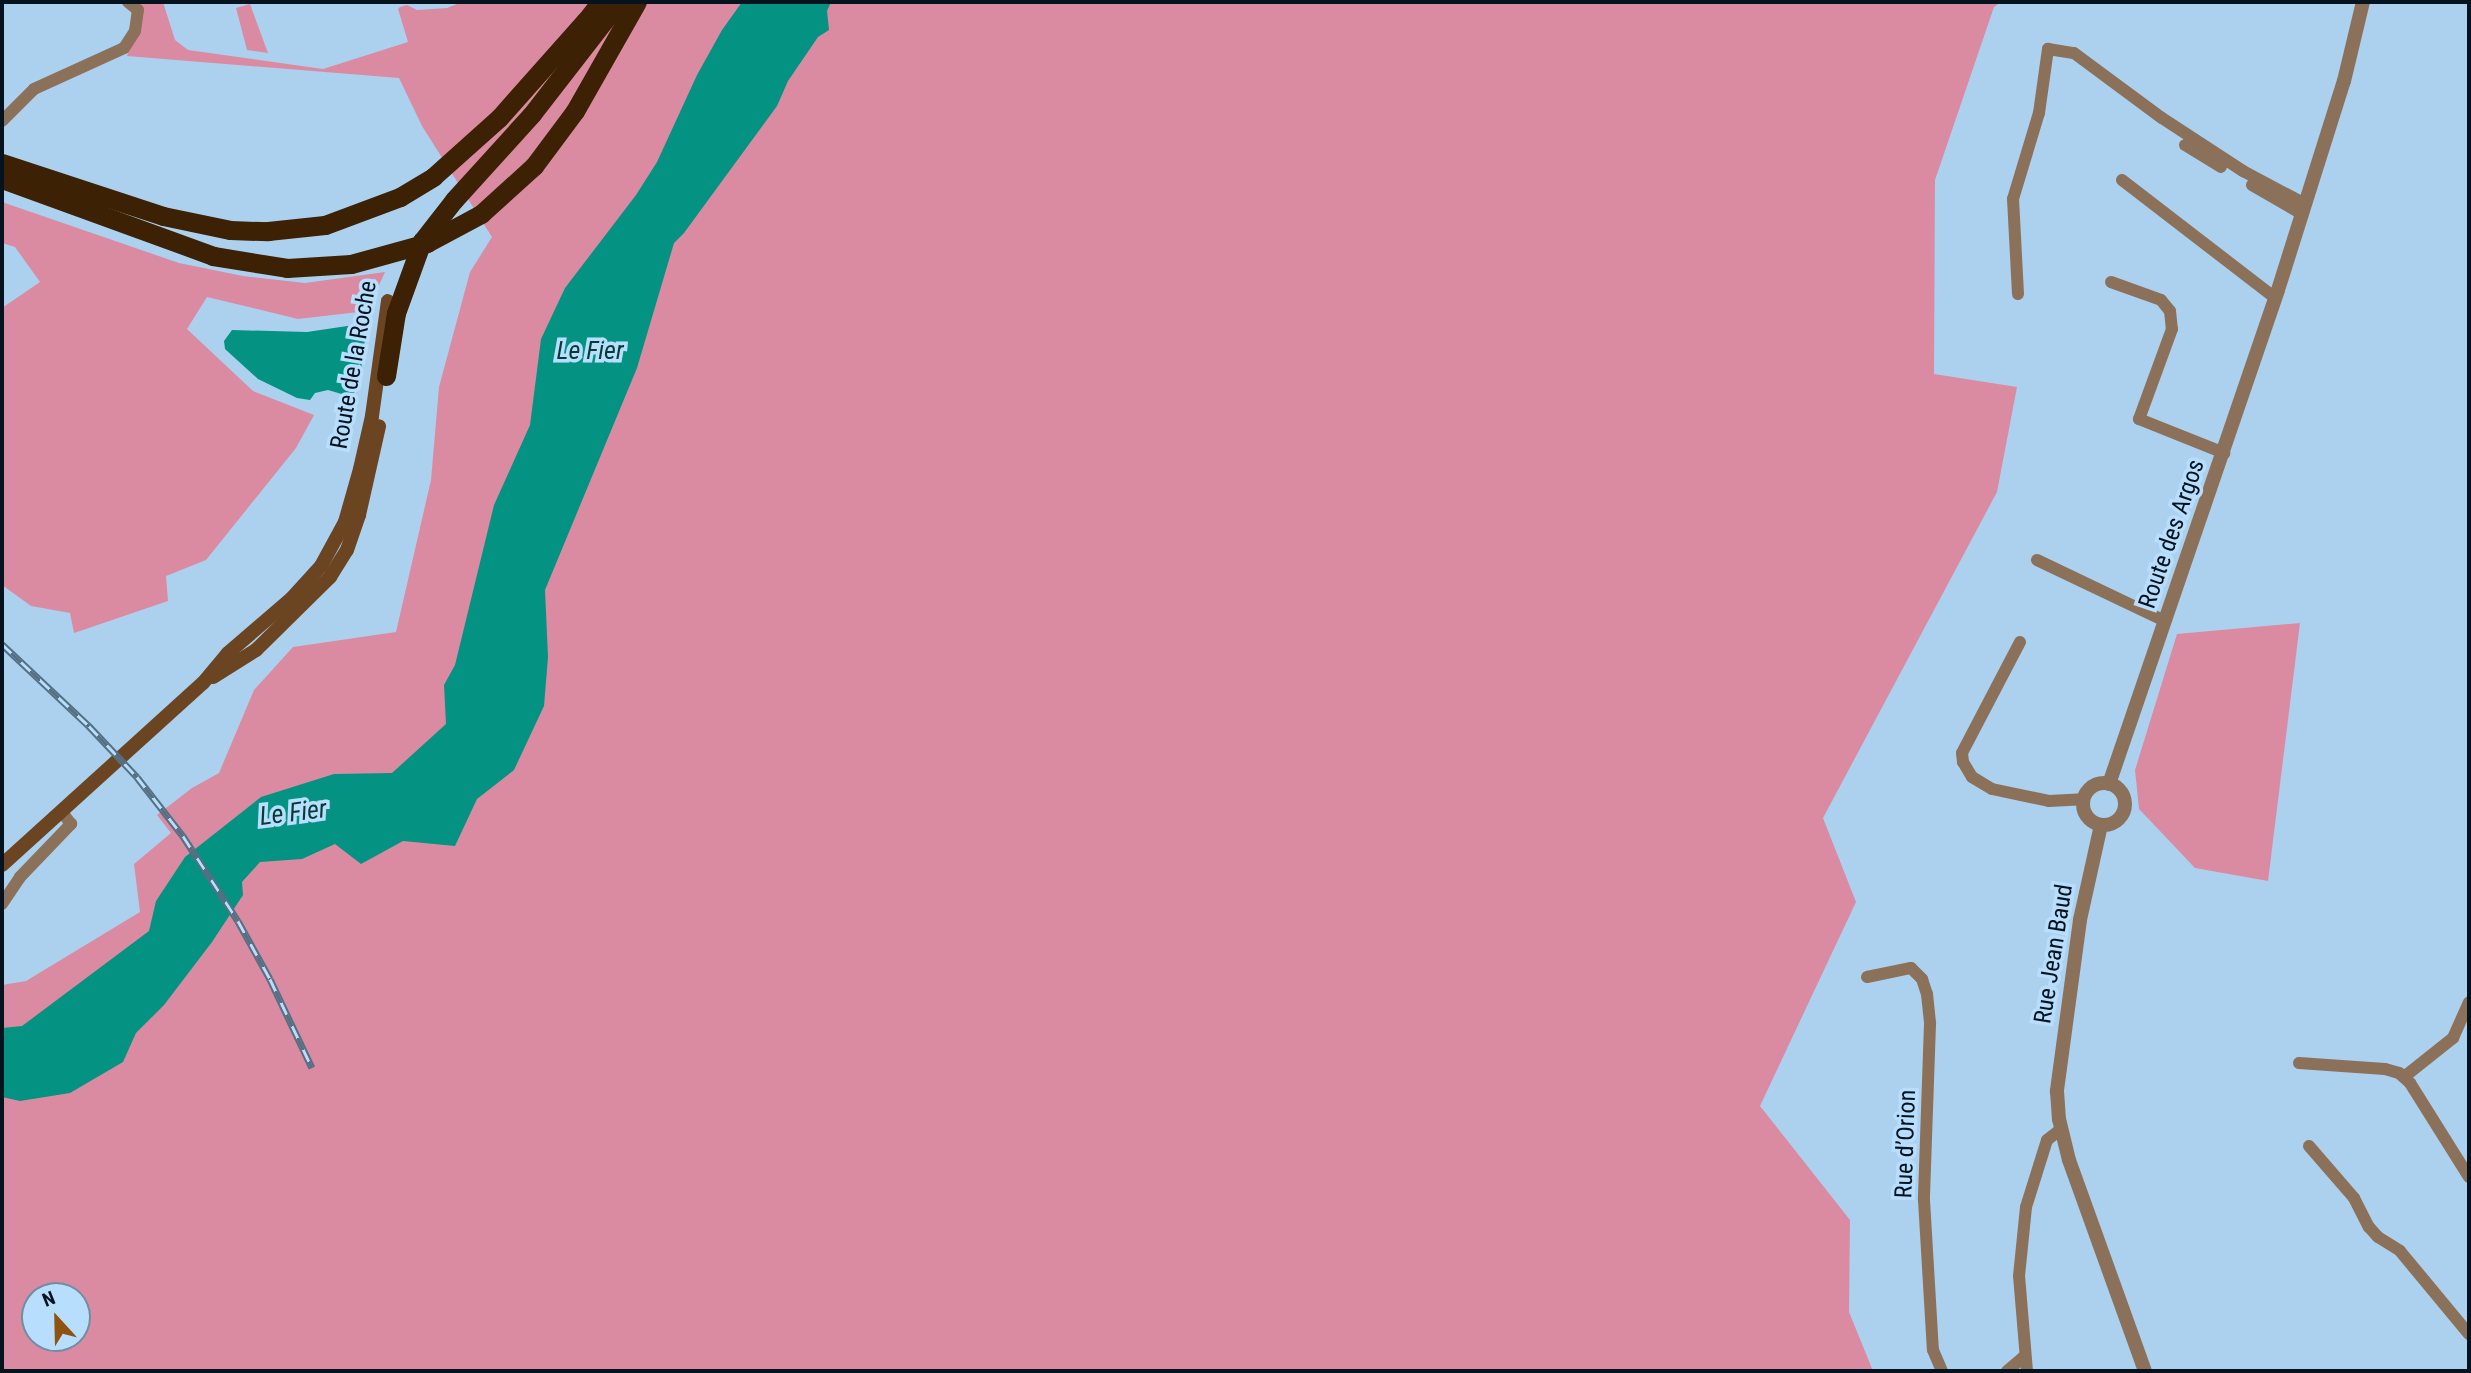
<!DOCTYPE html>
<html>
<head>
<meta charset="utf-8">
<style>
  body { margin:0 }
  #map { position:relative; width:2471px; height:1373px; overflow:hidden; background:#abd1ef; font-family:"Roboto Condensed",sans-serif }
  div>[style] { position:absolute }
  .green>* { inset:0; background:#db8ba1 }
  .water>* { inset:0; background:#049282 }
  .minor>* { height:12px; margin:-6px; padding:0 6px; transform-origin:6px; border-radius:6px; background:#8c715a }
  .tertiary>* { height:14px; margin:-7px; padding:0 7px; transform-origin:7px; border-radius:7px; background:#8c715a }
  .tertiary>.ring { margin:-7px; padding:0; box-sizing:content-box; background:none; border:14px solid #8c715a; border-radius:50% }
  .secondary>* { height:14px; margin:-7px; padding:0 7px; transform-origin:7px; border-radius:7px; background:#6b4522 }
  .trunk>* { height:19px; margin:-9.5px; padding:0 9.5px; transform-origin:9.5px; border-radius:9.5px; background:#3c2104 }
  .rail>* { height:7px; margin-top:-3.5px; transform-origin:0; background:repeating-linear-gradient(90deg,#b7defd 0 13px,#556f83 0 26px); box-sizing:border-box; border-block:2px solid #556f83 }
  .trunk-bridge>* { height:19px; margin:-9.5px; padding:0 9.5px; transform-origin:9.5px; border-radius:9.5px; background:#3c2104 }
  span { translate:-50% -50%; white-space:nowrap; text-align:center; line-height:1.15; -webkit-text-stroke:7px #b7defd; paint-order:stroke }
  .street-label { font-size:24px; color:#05131e }
  .water-label { font-size:26px; color:#063c35; font-style:italic }
  .frame { position:absolute; inset:0; border:4px solid #05131e; pointer-events:none }
  .north { position:absolute; left:21px; top:1282px; width:70px; height:70px; box-sizing:border-box; background:#b7defd; border:2px solid #708da4; border-radius:50%; rotate:338deg; font-size:19px; font-weight:700; line-height:28px; text-align:center; color:#05131e }
  .north::after { content:''; display:block; margin:auto; width:24px; height:32px; background:#8e5311; clip-path:polygon(50% 0,100% 100%,50% 72%,0 100%) }
</style>
</head>
<body>
<div id="map">
  <div class="green">
    <div style="clip-path:polygon(evenodd,133px 2px,163px 2px,175px 40px,188px 50px,323px 69px,408px 42px,398px 9px,400px 7px,407px 5px,417px 10px,447px 8px,462px 2px,2001px 2px,1994px 7px,1935px 180px,1934px 374px,2017px 387px,1997px 492px,1823px 818px,1856px 902px,1760px 1106px,1850px 1220px,1849px 1312px,1873px 1371px,2px 1371px,2px 985px,26px 981px,140px 912px,134px 864px,171px 833px,157px 815px,192px 788px,219px 773px,254px 690px,293px 647px,396px 632px,431px 480px,439px 387px,470px 272px,492px 237px,422px 126px,399px 78px,127px 56px,141px 11px,133px 2px,35px 1296px,77px 1296px,77px 1338px,35px 1338px,35px 1296px)"></div>
    <div style="clip-path:polygon(250px 4px,268px 53px,247px 50px,236px 8px)"></div>
    <div style="clip-path:polygon(2px 202px,179px 263px,243px 276px,305px 283px,385px 272px,367px 311px,298px 319px,207px 297px,187px 329px,253px 391px,314px 415px,296px 448px,206px 560px,166px 576px,168px 601px,74px 633px,70px 613px,31px 606px,2px 585px,2px 308px,40px 282px,15px 247px,2px 243px)"></div>
    <div style="clip-path:polygon(2300px 623px,2268px 881px,2195px 868px,2139px 809px,2135px 770px,2177px 634px)"></div>
  </div>
  <div class="water">
    <div style="clip-path:polygon(742px 2px,831px 2px,827px 11px,829px 30px,818px 37px,788px 81px,777px 106px,684px 233px,674px 243px,637px 368px,545px 590px,548px 657px,544px 706px,514px 770px,477px 799px,455px 846px,403px 841px,361px 864px,335px 844px,302px 859px,260px 862px,242px 882px,243px 895px,212px 942px,164px 1005px,136px 1033px,123px 1062px,70px 1093px,20px 1101px,2px 1097px,2px 1028px,22px 1026px,149px 931px,156px 901px,185px 857px,261px 797px,334px 774px,392px 773px,446px 724px,444px 685px,455px 665px,494px 505px,530px 425px,541px 339px,565px 288px,636px 195px,657px 162px,697px 75px,722px 30px)"></div>
    <div style="clip-path:polygon(354px 325px,363px 336px,365px 344px,358px 388px,354px 393px,345px 395px,328px 390px,315px 393px,310px 400px,297px 398px,258px 379px,225px 349px,224px 341px,232px 330px,307px 332px)"></div>
  </div>
  <div class="minor">
    <div style="left:2px;top:121px;width:45px;rotate:-45deg"></div>
    <div style="left:34px;top:89px;width:99px;rotate:-24.5deg"></div>
    <div style="left:124px;top:48px;width:20px;rotate:-57deg"></div>
    <div style="left:135px;top:31px;width:21px;rotate:-82deg"></div>
    <div style="left:138px;top:10px;width:13px;rotate:-141deg"></div>
    <div style="left:2185px;top:145px;width:42px;rotate:31.4deg"></div>
    <div style="left:2122px;top:180px;width:193px;rotate:37.6deg"></div>
    <div style="left:2252px;top:185px;width:58px;rotate:30.1deg"></div>
    <div style="left:2111px;top:282px;width:53px;rotate:19.8deg"></div>
    <div style="left:2161px;top:300px;width:14px;rotate:51deg"></div>
    <div style="left:2170px;top:311px;width:18px;rotate:84deg"></div>
    <div style="left:2172px;top:329px;width:96px;rotate:110.1deg"></div>
    <div style="left:2139px;top:419px;width:92px;rotate:21.8deg"></div>
    <div style="left:2018px;top:294px;width:95px;rotate:-93deg"></div>
    <div style="left:2013px;top:199px;width:90px;rotate:-73.2deg"></div>
    <div style="left:2039px;top:113px;width:65px;rotate:-82deg"></div>
    <div style="left:2048px;top:49px;width:26px;rotate:9deg"></div>
    <div style="left:2074px;top:53px;width:109px;rotate:36.5deg"></div>
    <div style="left:2162px;top:118px;width:97px;rotate:33.2deg"></div>
    <div style="left:2243px;top:171px;width:70px;rotate:28deg"></div>
    <div style="left:2037px;top:560px;width:142px;rotate:25.5deg"></div>
    <div style="left:2020px;top:642px;width:125px;rotate:117.6deg"></div>
    <div style="left:1962px;top:753px;width:9px;rotate:84deg"></div>
    <div style="left:1963px;top:762px;width:17px;rotate:59deg"></div>
    <div style="left:1972px;top:777px;width:23px;rotate:31deg"></div>
    <div style="left:1992px;top:789px;width:58px;rotate:11.9deg"></div>
    <div style="left:2049px;top:801px;width:34px;rotate:-3deg"></div>
    <div style="left:2px;top:904px;width:32px;rotate:-56deg"></div>
    <div style="left:20px;top:877px;width:74px;rotate:-46.1deg"></div>
    <div style="left:71px;top:824px;width:15px;rotate:-127deg"></div>
    <div style="left:1867px;top:977px;width:45px;rotate:-11.6deg"></div>
    <div style="left:1911px;top:968px;width:16px;rotate:45deg"></div>
    <div style="left:1922px;top:979px;width:16px;rotate:72deg"></div>
    <div style="left:1927px;top:994px;width:30px;rotate:84deg"></div>
    <div style="left:1930px;top:1024px;width:176px;rotate:92deg"></div>
    <div style="left:1924px;top:1200px;width:150px;rotate:86.6deg"></div>
    <div style="left:1933px;top:1350px;width:23px;rotate:67deg"></div>
    <div style="left:2299px;top:1063px;width:86px;rotate:4deg"></div>
    <div style="left:2385px;top:1069px;width:15px;rotate:16deg"></div>
    <div style="left:2399px;top:1073px;width:15px;rotate:42deg"></div>
    <div style="left:2410px;top:1083px;width:111px;rotate:57.9deg"></div>
    <div style="left:2404px;top:1077px;width:63px;rotate:-38.5deg"></div>
    <div style="left:2453px;top:1038px;width:39px;rotate:-66deg"></div>
    <div style="left:2309px;top:1146px;width:69px;rotate:49.1deg"></div>
    <div style="left:2354px;top:1198px;width:33px;rotate:63deg"></div>
    <div style="left:2369px;top:1227px;width:13px;rotate:48deg"></div>
    <div style="left:2378px;top:1237px;width:26px;rotate:32deg"></div>
    <div style="left:2400px;top:1251px;width:108px;rotate:50.3deg"></div>
    <div style="left:2007px;top:1371px;width:23px;rotate:-40deg"></div>
    <div style="left:2027px;top:1371px;width:95px;rotate:-94.8deg"></div>
    <div style="left:2019px;top:1276px;width:69px;rotate:-84.2deg"></div>
    <div style="left:2026px;top:1207px;width:70px;rotate:-72.6deg"></div>
    <div style="left:2047px;top:1140px;width:18px;rotate:-38deg"></div>
  </div>
  <div class="tertiary">
    <div class="ring" style="left:2083px;top:783px;width:28px;height:28px"></div>
    <div style="left:2109px;top:784px;width:522px;rotate:-71.11deg"></div>
    <div style="left:2278px;top:290px;width:219px;rotate:-72.5deg"></div>
    <div style="left:2344px;top:81px;width:81px;rotate:-76.5deg"></div>
    <div style="left:2101px;top:825px;width:97px;rotate:102.5deg"></div>
    <div style="left:2080px;top:920px;width:173px;rotate:97.7deg"></div>
    <div style="left:2057px;top:1091px;width:28px;rotate:86deg"></div>
    <div style="left:2059px;top:1119px;width:42px;rotate:76.3deg"></div>
    <div style="left:2069px;top:1160px;width:224px;rotate:70.2deg"></div>
  </div>
  <div class="secondary">
    <div style="left:213px;top:677px;width:51px;rotate:-32.1deg"></div>
    <div style="left:256px;top:650px;width:104px;rotate:-44.6deg"></div>
    <div style="left:330px;top:577px;width:32px;rotate:-58deg"></div>
    <div style="left:347px;top:550px;width:37px;rotate:-71deg"></div>
    <div style="left:359px;top:515px;width:91px;rotate:-77.3deg"></div>
    <div style="left:2px;top:865px;width:271px;rotate:-42.2deg"></div>
    <div style="left:203px;top:683px;width:39px;rotate:-50deg"></div>
    <div style="left:228px;top:653px;width:84px;rotate:-40.7deg"></div>
    <div style="left:292px;top:598px;width:43px;rotate:-47.8deg"></div>
    <div style="left:321px;top:566px;width:50px;rotate:-61.4deg"></div>
    <div style="left:345px;top:522px;width:55px;rotate:-74.2deg"></div>
    <div style="left:360px;top:469px;width:54px;rotate:-77.2deg"></div>
    <div style="left:372px;top:416px;width:116px;rotate:-82.1deg"></div>
  </div>
  <div class="trunk">
    <div style="left:580px;top:28px;width:33px;rotate:-52deg"></div>
    <div style="left:575px;top:111px;width:125px;rotate:-60.4deg"></div>
    <div style="left:2px;top:163px;width:169px;rotate:18.2deg"></div>
    <div style="left:163px;top:216px;width:68px;rotate:11.8deg"></div>
    <div style="left:230px;top:230px;width:38px;rotate:2deg"></div>
    <div style="left:268px;top:231px;width:57px;rotate:-6deg"></div>
    <div style="left:325px;top:225px;width:80px;rotate:-20.5deg"></div>
    <div style="left:400px;top:197px;width:39px;rotate:-31deg"></div>
    <div style="left:433px;top:177px;width:89px;rotate:-41.8deg"></div>
    <div style="left:499px;top:118px;width:131px;rotate:-48.4deg"></div>
    <div style="left:2px;top:179px;width:225px;rotate:20deg"></div>
    <div style="left:213px;top:256px;width:75px;rotate:9.2deg"></div>
    <div style="left:287px;top:268px;width:64px;rotate:-3.6deg"></div>
    <div style="left:386px;top:376px;width:64px;rotate:-81deg"></div>
    <div style="left:396px;top:313px;width:77px;rotate:-70.1deg"></div>
    <div style="left:422px;top:241px;width:52px;rotate:-52deg"></div>
    <div style="left:454px;top:200px;width:116px;rotate:-47.8deg"></div>
    <div style="left:532px;top:114px;width:142px;rotate:-52.2deg"></div>
  </div>
  <div class="rail">
    <div style="left:2px;top:644px;width:120px;rotate:43.3deg"></div>
    <div style="left:89px;top:726px;width:70px;rotate:46.7deg"></div>
    <div style="left:137px;top:777px;width:75px;rotate:52.1deg"></div>
    <div style="left:183px;top:836px;width:101px;rotate:57.1deg"></div>
    <div style="left:238px;top:921px;width:66px;rotate:61.1deg"></div>
    <div style="left:270px;top:979px;width:98px;rotate:64.7deg"></div>
  </div>
  <div class="trunk-bridge">
    <div style="left:351px;top:264px;width:79px;rotate:-15.4deg"></div>
    <div style="left:427px;top:243px;width:61px;rotate:-28.2deg"></div>
    <div style="left:481px;top:214px;width:72px;rotate:-42.2deg"></div>
    <div style="left:534px;top:166px;width:69px;rotate:-53.3deg"></div>
  </div>
  <div class="street-label">
    <span style="left:354px;top:365px;rotate:-80deg">Route de la Roche</span>
    <span style="left:2172px;top:534px;rotate:-71deg">Route des Argos</span>
    <span style="left:2054px;top:954px;rotate:-81deg">Rue Jean Baud</span>
    <span style="left:1906px;top:1144px;rotate:-88deg">Rue d’Orion</span>
  </div>
  <div class="water-label">
    <span style="left:590px;top:351px">Le Fier</span>
    <span style="left:293px;top:813px;rotate:-7deg">Le Fier</span>
  </div>
  <div class="frame"></div>
  <div class="north">N</div>
</div>
</body>
</html>
